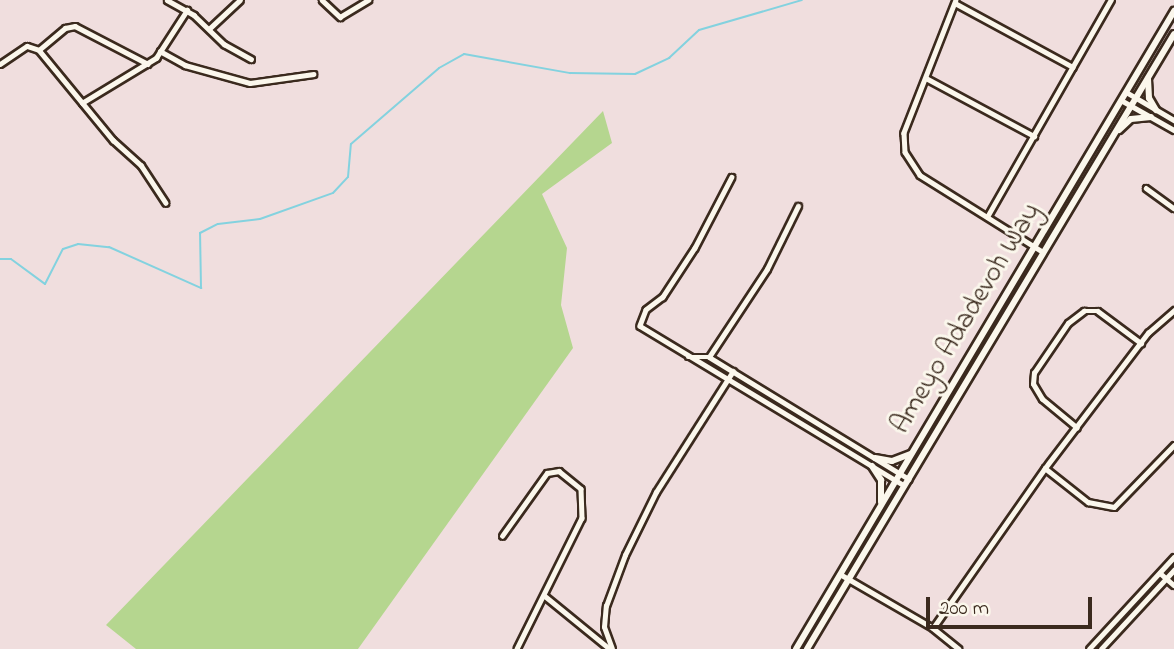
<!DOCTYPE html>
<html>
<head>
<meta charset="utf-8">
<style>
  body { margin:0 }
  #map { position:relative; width:1174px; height:649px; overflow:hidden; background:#f0dede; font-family:"Indie Flower",sans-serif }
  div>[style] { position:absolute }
  .green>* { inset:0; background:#b5d68f }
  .stream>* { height:2px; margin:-1px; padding:0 1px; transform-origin:1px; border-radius:1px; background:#83d2df }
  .roads { filter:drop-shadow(2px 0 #3b2a1e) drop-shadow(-2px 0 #3b2a1e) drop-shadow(0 2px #3b2a1e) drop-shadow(0 -2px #3b2a1e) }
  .minor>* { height:4.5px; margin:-2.25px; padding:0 2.25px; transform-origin:2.25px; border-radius:2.25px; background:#fbf7ec }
  .tertiary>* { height:6px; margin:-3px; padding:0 3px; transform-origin:3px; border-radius:3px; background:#fbf7ec }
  span { translate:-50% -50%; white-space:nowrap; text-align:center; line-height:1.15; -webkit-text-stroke:6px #fbf7ec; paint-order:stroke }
  .street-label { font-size:28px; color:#3b2a1e }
  .scale { position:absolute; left:926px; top:597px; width:166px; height:32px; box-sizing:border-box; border:4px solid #3b2a1e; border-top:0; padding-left:9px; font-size:21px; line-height:24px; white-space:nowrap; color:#3b2a1e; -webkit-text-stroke:5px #fbf7ec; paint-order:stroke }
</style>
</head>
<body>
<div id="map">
  <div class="green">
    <div style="clip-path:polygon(603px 111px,612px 143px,542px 194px,567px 248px,561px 305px,573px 348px,358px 649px,136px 649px,106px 625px)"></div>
  </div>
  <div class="stream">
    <div style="left:0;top:259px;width:11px"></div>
    <div style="left:11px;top:259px;width:42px;rotate:36.3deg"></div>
    <div style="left:45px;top:284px;width:39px;rotate:-63deg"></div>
    <div style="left:63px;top:249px;width:16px;rotate:-18deg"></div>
    <div style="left:78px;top:244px;width:31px;rotate:6deg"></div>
    <div style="left:109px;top:247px;width:101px;rotate:24deg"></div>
    <div style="left:201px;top:288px;width:55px;rotate:-91deg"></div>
    <div style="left:200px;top:233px;width:20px;rotate:-27deg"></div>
    <div style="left:218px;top:224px;width:42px;rotate:-6.8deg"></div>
    <div style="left:260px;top:219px;width:77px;rotate:-19.6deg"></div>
    <div style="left:333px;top:193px;width:22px;rotate:-47deg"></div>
    <div style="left:348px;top:177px;width:33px;rotate:-85deg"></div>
    <div style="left:351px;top:144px;width:116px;rotate:-40.8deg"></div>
    <div style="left:439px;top:68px;width:29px;rotate:-29deg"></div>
    <div style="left:464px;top:54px;width:108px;rotate:10.2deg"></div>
    <div style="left:570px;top:73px;width:65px;rotate:0.9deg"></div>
    <div style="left:635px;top:74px;width:38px;rotate:-25deg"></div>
    <div style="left:669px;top:58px;width:41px;rotate:-43deg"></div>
    <div style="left:699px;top:30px;width:107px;rotate:-16.2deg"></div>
  </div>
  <div class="roads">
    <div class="minor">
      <div style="left:167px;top:0;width:31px;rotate:29deg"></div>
      <div style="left:194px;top:15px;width:42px;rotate:44deg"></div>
      <div style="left:224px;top:44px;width:31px;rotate:29deg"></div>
      <div style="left:322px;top:0;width:25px;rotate:43deg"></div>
      <div style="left:340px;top:17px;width:33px;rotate:-31deg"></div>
      <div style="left:956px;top:0;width:143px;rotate:111.4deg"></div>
      <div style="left:904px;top:133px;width:19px;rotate:87deg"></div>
      <div style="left:905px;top:152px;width:27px;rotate:57deg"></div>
      <div style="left:920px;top:175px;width:145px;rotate:32deg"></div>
      <div style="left:955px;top:3px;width:134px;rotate:28.5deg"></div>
      <div style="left:209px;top:29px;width:42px;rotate:-43.1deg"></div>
      <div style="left:39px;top:50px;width:34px;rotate:-40deg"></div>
      <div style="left:65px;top:28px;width:10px;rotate:-11deg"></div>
      <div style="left:75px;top:26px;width:82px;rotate:27.5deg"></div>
      <div style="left:160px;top:51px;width:29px;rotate:29deg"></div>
      <div style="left:185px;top:65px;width:67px;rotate:15.5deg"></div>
      <div style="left:250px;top:83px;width:64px;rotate:-8.1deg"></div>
      <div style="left:0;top:64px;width:32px;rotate:-34deg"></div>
      <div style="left:27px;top:46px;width:13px;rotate:18deg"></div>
      <div style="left:39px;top:50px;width:117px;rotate:50.6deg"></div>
      <div style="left:113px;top:140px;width:38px;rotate:42deg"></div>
      <div style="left:141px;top:165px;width:45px;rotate:56.7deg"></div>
      <div style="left:926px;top:78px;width:123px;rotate:28.2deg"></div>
      <div style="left:1126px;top:92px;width:56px;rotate:30.3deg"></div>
      <div style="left:1121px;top:100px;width:61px;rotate:29.5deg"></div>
      <div style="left:82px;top:103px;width:87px;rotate:-31.3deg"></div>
      <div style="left:156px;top:58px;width:57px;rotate:-57.1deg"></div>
      <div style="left:732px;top:177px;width:80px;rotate:117.5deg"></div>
      <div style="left:695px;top:248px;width:59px;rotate:123.1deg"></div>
      <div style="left:663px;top:297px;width:21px;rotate:143deg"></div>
      <div style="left:646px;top:310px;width:17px;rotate:111deg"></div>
      <div style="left:640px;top:326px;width:308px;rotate:31.1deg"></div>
      <div style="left:1146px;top:188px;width:34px;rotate:36deg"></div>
      <div style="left:987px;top:217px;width:250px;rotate:-60.3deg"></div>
      <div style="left:688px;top:357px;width:21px"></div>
      <div style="left:709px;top:357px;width:234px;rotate:31.4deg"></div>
      <div style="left:709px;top:357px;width:105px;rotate:-56.6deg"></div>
      <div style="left:767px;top:269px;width:70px;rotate:-63.8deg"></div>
      <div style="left:1077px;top:428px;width:45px;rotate:-140.4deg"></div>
      <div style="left:1042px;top:399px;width:17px;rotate:-121deg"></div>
      <div style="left:1033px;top:384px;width:11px;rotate:-85deg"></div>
      <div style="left:1034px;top:373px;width:60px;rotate:-55.8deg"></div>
      <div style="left:1068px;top:323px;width:20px;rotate:-37deg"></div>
      <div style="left:1084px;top:311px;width:14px"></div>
      <div style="left:1098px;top:311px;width:54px;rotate:36.7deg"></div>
      <div style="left:1045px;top:468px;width:55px;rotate:38.3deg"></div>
      <div style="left:1088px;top:502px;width:26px;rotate:11deg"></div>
      <div style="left:1114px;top:507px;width:86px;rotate:-45.9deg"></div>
      <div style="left:502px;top:536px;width:77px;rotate:-54.5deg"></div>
      <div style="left:547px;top:473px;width:12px;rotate:-9deg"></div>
      <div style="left:559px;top:471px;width:28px;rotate:39deg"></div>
      <div style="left:581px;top:489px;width:29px;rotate:88deg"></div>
      <div style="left:582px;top:518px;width:146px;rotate:116.4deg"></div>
      <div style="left:1160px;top:573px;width:18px;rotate:41deg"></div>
      <div style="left:840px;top:574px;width:108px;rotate:30.1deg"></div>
      <div style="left:933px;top:628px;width:33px;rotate:39deg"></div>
      <div style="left:545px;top:596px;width:84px;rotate:39.2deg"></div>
      <div style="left:933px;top:628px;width:195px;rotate:-55deg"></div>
      <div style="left:1045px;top:468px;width:170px;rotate:-52.7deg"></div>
      <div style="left:1148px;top:333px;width:35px;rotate:-41deg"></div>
      <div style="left:612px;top:649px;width:23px;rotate:-110deg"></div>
      <div style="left:604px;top:627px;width:21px;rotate:-85deg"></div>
      <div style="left:606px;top:606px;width:54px;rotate:-69.6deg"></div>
      <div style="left:625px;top:555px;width:70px;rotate:-63.8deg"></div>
      <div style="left:656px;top:492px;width:143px;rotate:-57.5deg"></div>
      <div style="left:1089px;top:649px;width:125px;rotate:-47.3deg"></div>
      <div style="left:1101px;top:649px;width:108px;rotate:-47.3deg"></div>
    </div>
    <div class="tertiary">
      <div style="left:1148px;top:79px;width:19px;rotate:87deg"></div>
      <div style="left:1149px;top:98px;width:14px;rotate:60deg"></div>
      <div style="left:1119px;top:130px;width:16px;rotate:-43deg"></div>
      <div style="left:1131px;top:119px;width:20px;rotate:-6deg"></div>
      <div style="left:875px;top:458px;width:17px;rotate:10deg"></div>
      <div style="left:892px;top:461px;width:19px;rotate:-21deg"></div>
      <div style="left:872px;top:466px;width:17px;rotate:57deg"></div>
      <div style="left:881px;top:480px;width:22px;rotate:90deg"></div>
      <div style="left:796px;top:649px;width:742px;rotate:-59.35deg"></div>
      <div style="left:807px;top:649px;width:716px;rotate:-59.17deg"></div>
    </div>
  </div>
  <div class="street-label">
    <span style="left:967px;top:319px;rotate:-59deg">Ameyo Adadevoh Way</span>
  </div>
  <div class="scale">200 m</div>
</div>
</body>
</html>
